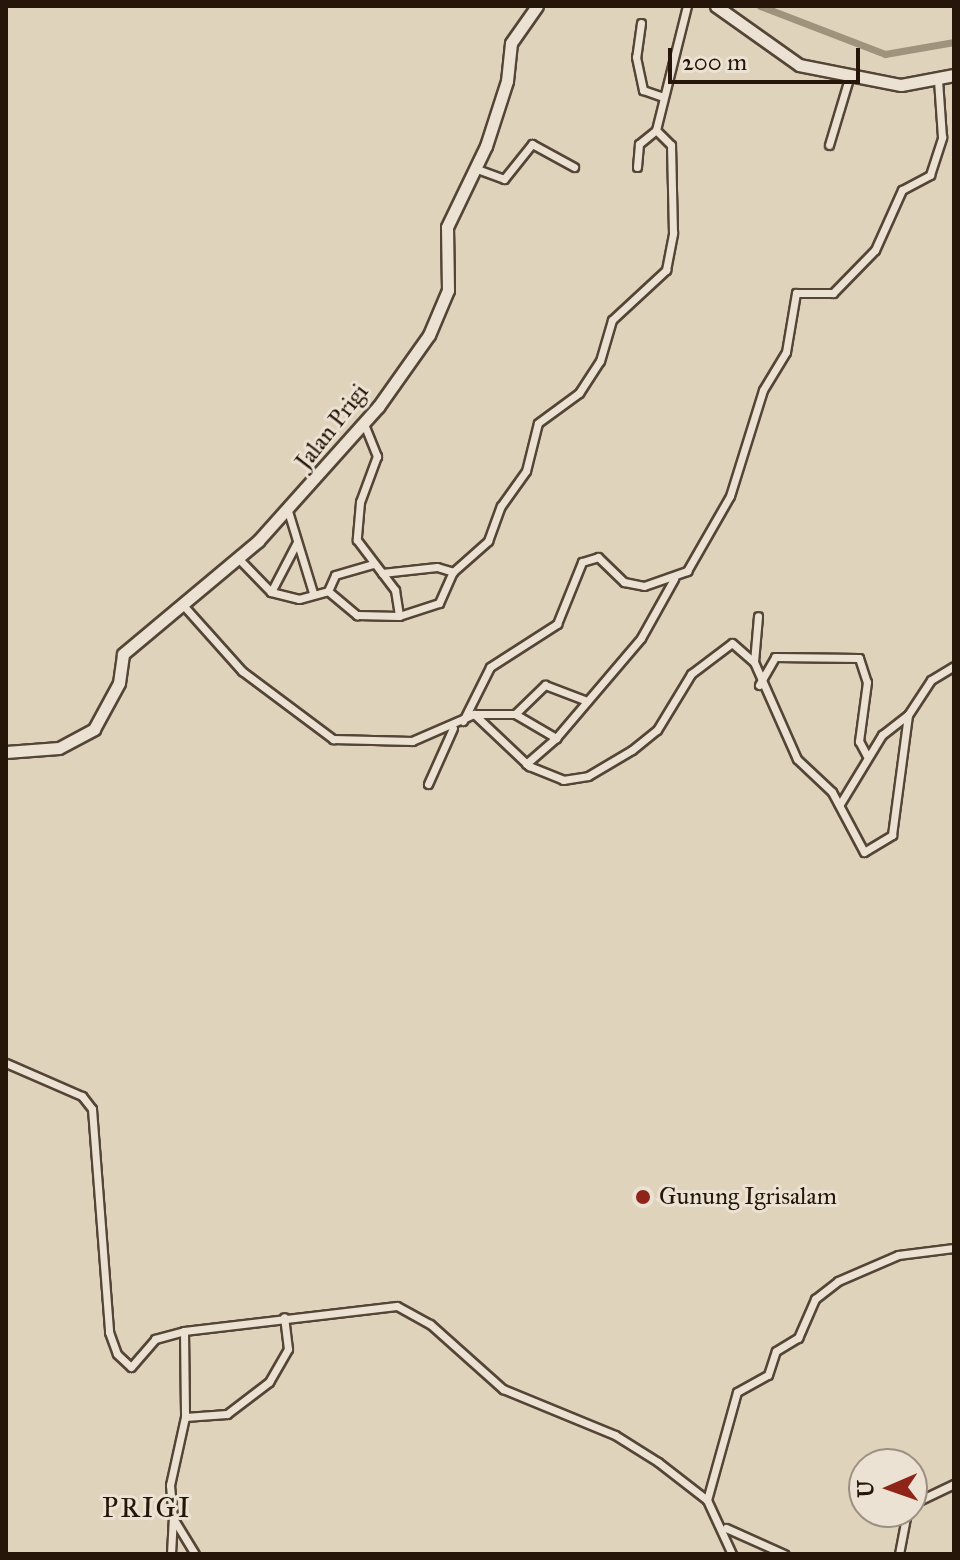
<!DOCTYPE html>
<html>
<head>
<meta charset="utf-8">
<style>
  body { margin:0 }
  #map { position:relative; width:960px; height:1560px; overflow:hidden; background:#e0d3bb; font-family:"IM FELL Great Primer",serif }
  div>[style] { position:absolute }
  .canal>* { height:7px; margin:-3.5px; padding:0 3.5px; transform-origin:3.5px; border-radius:3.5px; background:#a0937e }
  .roads { filter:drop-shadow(2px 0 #544536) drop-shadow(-2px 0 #544536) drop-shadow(0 2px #544536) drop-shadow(0 -2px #544536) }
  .street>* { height:7px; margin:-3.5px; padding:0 3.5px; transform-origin:3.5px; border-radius:3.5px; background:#ebe2d3 }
  .secondary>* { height:11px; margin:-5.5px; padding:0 5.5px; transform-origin:5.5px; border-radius:5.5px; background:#ebe2d3 }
  .dots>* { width:22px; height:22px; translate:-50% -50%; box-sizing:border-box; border:4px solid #ebe2d3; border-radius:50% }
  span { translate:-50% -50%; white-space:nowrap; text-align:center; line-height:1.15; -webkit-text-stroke:6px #ebe2d3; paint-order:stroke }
  .street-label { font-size:24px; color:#251609 }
  .poi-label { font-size:24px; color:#251609 }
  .left { translate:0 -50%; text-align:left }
  .quarter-label { font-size:28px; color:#251609; letter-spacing:2px }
  .frame { position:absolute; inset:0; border:8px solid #251609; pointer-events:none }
  .north { position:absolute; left:848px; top:1448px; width:80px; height:80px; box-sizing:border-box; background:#ebe2d3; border:2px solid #9c9082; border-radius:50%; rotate:268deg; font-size:22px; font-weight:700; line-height:32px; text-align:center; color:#251609 }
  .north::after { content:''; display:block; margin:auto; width:28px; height:36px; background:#8f2418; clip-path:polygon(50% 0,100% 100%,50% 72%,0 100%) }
  .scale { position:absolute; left:668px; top:48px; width:192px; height:36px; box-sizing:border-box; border:4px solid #251609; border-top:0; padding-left:10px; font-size:24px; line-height:28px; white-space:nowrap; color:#251609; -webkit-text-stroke:6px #ebe2d3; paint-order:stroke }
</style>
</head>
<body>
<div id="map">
  <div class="canal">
    <div style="left:760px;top:6px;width:134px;rotate:21deg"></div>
    <div style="left:885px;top:54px;width:70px;rotate:-9.9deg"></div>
  </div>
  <div class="roads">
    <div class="street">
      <div style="left:641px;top:23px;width:34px;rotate:98deg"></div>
      <div style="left:636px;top:57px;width:34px;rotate:78deg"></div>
      <div style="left:643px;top:90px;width:21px;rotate:19deg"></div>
      <div style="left:829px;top:145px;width:73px;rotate:-73.3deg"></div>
      <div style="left:637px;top:167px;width:23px;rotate:-85deg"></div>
      <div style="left:639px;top:144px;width:22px;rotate:-39deg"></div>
      <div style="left:477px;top:169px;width:29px;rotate:20deg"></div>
      <div style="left:504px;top:179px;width:45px;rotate:-51.3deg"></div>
      <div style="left:532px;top:144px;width:48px;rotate:28.7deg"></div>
      <div style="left:364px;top:424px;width:35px;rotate:68deg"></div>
      <div style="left:377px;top:456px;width:49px;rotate:110.3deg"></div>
      <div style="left:360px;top:502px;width:38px;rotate:95deg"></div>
      <div style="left:357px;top:540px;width:63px;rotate:52.8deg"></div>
      <div style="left:395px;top:590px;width:26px;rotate:81deg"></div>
      <div style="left:288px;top:511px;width:86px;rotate:73deg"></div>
      <div style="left:238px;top:558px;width:47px;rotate:45.9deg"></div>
      <div style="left:271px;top:592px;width:29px;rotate:14deg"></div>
      <div style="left:299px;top:599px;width:30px;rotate:-15deg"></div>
      <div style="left:328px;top:591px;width:38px;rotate:40deg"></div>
      <div style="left:357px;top:615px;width:42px;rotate:1.4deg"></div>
      <div style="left:399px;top:616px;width:42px;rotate:-18deg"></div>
      <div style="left:439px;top:603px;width:34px;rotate:-66deg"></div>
      <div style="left:453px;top:572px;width:47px;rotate:-41.5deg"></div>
      <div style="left:488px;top:541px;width:37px;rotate:-70deg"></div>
      <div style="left:501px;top:506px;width:43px;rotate:-54.5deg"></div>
      <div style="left:526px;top:471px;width:49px;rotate:-76deg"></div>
      <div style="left:538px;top:423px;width:51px;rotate:-36.2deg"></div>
      <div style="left:579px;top:393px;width:38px;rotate:-57deg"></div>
      <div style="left:600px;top:361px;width:43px;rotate:-73.7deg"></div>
      <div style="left:612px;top:320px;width:74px;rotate:-42.8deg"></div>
      <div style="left:666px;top:270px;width:38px;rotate:-79deg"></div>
      <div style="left:673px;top:233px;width:88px;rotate:-91.3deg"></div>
      <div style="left:671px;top:145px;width:21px;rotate:-135deg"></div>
      <div style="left:656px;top:130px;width:128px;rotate:-76deg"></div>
      <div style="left:382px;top:573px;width:55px;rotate:-6.2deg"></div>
      <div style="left:437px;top:567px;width:17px;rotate:17deg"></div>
      <div style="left:328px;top:591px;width:17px;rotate:-66deg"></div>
      <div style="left:335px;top:575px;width:40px;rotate:-16deg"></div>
      <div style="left:271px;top:592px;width:56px;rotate:-62.5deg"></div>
      <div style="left:183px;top:605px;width:89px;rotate:48.2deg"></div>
      <div style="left:242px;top:671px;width:114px;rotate:36.8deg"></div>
      <div style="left:333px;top:739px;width:79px;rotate:1.5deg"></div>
      <div style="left:412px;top:741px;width:68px;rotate:-23.5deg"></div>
      <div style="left:474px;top:714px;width:76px;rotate:43.4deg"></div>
      <div style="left:529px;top:766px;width:37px;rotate:22deg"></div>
      <div style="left:563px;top:780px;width:25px;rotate:-9deg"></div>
      <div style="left:588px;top:776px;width:51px;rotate:-30.6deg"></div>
      <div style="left:632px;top:750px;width:32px;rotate:-39deg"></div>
      <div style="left:657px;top:730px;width:66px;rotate:-58.7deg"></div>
      <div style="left:691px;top:674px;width:51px;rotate:-37.1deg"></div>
      <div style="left:732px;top:643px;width:29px;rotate:41deg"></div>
      <div style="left:754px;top:662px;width:106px;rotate:66.1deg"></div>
      <div style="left:797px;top:759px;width:48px;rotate:43.3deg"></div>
      <div style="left:832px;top:792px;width:68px;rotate:61.9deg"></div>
      <div style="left:864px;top:852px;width:33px;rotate:-31deg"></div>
      <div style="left:892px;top:835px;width:121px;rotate:-82.4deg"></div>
      <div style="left:908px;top:715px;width:42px;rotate:-56.7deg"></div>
      <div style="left:931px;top:680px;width:27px;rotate:-31deg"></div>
      <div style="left:754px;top:662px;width:46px;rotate:-85deg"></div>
      <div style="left:759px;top:685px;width:32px;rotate:-60deg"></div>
      <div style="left:775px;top:657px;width:84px;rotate:0.7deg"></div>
      <div style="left:859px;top:658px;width:25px;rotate:72deg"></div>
      <div style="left:867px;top:682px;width:60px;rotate:97.7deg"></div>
      <div style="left:859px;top:741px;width:17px;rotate:62deg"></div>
      <div style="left:474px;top:714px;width:41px"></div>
      <div style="left:515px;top:714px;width:48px;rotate:30.3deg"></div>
      <div style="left:556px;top:738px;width:131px;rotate:-49.6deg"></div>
      <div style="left:641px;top:638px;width:68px;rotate:-60.8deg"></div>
      <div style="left:515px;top:714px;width:42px;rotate:-44deg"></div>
      <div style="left:545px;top:685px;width:45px;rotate:20.9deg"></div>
      <div style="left:463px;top:721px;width:60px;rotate:-63.4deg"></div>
      <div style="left:490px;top:667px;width:80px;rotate:-32.7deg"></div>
      <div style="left:557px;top:624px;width:67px;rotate:-68deg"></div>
      <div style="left:582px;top:562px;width:17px;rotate:-17deg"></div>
      <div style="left:598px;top:557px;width:36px;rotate:44deg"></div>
      <div style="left:624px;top:582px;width:20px;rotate:11deg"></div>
      <div style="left:644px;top:586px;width:46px;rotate:-19.2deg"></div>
      <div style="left:687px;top:571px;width:86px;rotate:-60.2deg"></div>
      <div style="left:730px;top:496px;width:111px;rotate:-72.7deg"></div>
      <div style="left:763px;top:390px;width:44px;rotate:-58.8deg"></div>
      <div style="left:786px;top:352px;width:60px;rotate:-80.4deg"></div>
      <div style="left:796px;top:293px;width:37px"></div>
      <div style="left:833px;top:293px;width:60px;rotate:-45.7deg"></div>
      <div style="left:875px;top:250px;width:66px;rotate:-65.8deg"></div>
      <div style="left:902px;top:190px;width:32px;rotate:-28deg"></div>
      <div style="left:930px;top:175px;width:40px;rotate:-72deg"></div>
      <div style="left:942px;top:137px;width:57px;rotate:-94deg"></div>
      <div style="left:526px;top:764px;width:40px;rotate:-41deg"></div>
      <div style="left:428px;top:784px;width:61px;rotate:-65.9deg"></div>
      <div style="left:840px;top:804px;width:81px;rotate:-58.7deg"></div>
      <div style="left:882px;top:735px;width:33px;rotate:-38deg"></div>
      <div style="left:6px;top:1063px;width:83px;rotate:23.5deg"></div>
      <div style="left:82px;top:1096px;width:16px;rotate:52deg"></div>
      <div style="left:92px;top:1109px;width:224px;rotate:85.6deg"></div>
      <div style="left:109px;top:1332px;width:23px;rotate:70deg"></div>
      <div style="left:117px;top:1354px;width:19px;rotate:43deg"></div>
      <div style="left:131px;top:1367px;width:37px;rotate:-49deg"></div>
      <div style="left:155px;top:1339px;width:30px;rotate:-15deg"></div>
      <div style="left:184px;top:1331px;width:86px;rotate:89.3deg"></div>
      <div style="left:185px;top:1417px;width:70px;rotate:102.4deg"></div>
      <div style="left:170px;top:1485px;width:33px;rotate:85deg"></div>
      <div style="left:173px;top:1518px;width:42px;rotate:58.6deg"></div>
      <div style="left:184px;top:1331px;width:214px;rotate:-6.7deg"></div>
      <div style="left:397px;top:1306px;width:38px;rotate:29deg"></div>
      <div style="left:430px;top:1324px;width:98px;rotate:41.7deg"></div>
      <div style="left:503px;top:1389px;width:121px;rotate:22.3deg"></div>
      <div style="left:615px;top:1435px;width:51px;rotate:32.1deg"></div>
      <div style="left:658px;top:1462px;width:62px;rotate:37.8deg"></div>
      <div style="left:707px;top:1500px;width:60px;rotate:65.2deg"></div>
      <div style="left:185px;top:1417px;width:42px;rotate:-4.1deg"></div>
      <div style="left:227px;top:1414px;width:53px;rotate:-37.3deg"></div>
      <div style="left:269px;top:1382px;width:38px;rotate:-60deg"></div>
      <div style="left:288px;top:1349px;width:32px;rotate:-97deg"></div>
      <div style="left:707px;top:1500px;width:112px;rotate:-74.5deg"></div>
      <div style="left:737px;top:1392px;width:35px;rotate:-29deg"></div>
      <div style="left:768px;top:1375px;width:25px;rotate:-72deg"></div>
      <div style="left:776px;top:1351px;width:26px;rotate:-31deg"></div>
      <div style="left:798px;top:1338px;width:43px;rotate:-66.4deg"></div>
      <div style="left:815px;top:1299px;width:29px;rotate:-38deg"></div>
      <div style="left:838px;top:1281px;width:65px;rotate:-23.4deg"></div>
      <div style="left:898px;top:1255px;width:56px;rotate:-7.1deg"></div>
      <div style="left:912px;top:1504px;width:47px;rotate:-25.5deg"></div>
      <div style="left:726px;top:1528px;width:64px;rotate:24.1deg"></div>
      <div style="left:171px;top:1554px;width:34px;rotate:-87deg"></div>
      <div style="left:899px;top:1554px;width:43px;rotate:-79.2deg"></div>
    </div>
    <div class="secondary">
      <div style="left:716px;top:6px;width:102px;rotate:35.4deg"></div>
      <div style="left:799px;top:65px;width:104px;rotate:11.1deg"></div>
      <div style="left:901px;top:85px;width:54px;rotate:-10.7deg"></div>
      <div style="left:6px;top:752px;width:53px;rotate:-4.3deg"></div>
      <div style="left:59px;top:748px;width:40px;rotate:-28deg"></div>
      <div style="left:94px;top:729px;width:52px;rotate:-61.5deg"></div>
      <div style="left:119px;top:683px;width:29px;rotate:-82deg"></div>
      <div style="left:123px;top:654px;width:176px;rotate:-39.9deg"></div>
      <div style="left:258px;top:541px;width:180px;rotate:-48.2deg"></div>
      <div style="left:378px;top:407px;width:88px;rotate:-54.7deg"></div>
      <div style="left:429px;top:335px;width:49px;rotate:-67.1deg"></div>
      <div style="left:448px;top:290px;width:63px;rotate:-90.9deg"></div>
      <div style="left:447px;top:227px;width:90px;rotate:-64.3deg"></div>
      <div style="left:486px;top:146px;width:68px;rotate:-72.1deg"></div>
      <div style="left:507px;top:81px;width:38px;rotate:-84deg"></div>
      <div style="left:511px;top:43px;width:45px;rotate:-54.9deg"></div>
    </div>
  </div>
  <div class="dots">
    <div style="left:643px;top:1197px;background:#8f2418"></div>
  </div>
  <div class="street-label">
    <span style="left:332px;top:427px;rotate:-52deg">Jalan Prigi</span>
  </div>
  <div class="poi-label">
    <span class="left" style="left:659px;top:1197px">Gunung Igrisalam</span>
  </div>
  <div class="quarter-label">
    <span style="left:147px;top:1508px">PRIGI</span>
  </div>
  <div class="frame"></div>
  <div class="north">U</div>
  <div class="scale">200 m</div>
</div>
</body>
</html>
